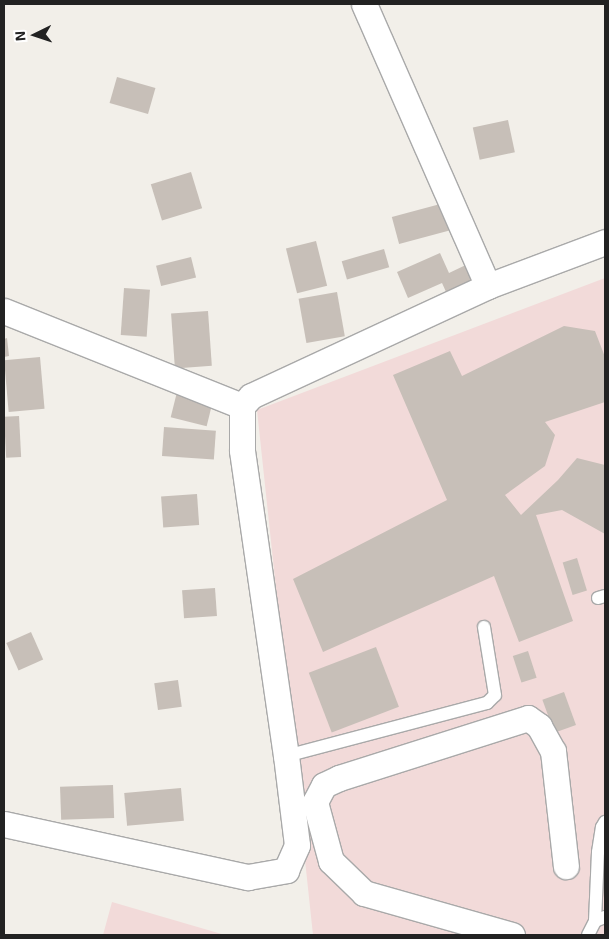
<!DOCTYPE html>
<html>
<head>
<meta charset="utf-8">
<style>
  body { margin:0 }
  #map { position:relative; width:609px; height:939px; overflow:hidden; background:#f2efe9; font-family:"Exo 2",sans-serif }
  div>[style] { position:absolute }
  .commercial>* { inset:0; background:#f2dad9 }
  .building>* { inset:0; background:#c7bfb8; transform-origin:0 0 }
  .roads { filter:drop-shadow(1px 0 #a9a9a9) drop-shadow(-1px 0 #a9a9a9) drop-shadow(0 1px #a9a9a9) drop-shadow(0 -1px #a9a9a9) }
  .service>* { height:12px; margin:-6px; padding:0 6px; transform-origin:6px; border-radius:6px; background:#fff }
  .minor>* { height:25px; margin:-12.5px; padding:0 12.5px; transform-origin:12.5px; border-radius:12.5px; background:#fff }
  span { translate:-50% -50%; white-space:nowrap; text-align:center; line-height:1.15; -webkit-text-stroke:4px #fff; paint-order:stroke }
  .frame { position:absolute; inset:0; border:5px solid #222; pointer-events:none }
  .north { position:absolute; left:10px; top:10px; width:50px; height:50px; -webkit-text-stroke:4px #fff; paint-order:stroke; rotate:266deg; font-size:14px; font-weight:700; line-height:20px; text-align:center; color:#222 }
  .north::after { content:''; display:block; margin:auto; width:18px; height:22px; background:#222; clip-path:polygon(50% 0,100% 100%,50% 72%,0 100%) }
</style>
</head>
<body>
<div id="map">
  <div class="commercial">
    <div style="clip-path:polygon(605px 278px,605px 935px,313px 935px,257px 410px)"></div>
    <div style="clip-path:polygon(112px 902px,225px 935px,103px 935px)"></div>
  </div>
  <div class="building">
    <div style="left:117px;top:77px;width:40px;height:27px;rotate:16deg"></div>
    <div style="left:508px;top:120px;width:33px;height:36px;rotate:78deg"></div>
    <div style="left:191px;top:172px;width:38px;height:42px;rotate:73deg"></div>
    <div style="left:444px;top:203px;width:28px;height:54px;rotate:75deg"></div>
    <div style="left:316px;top:241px;width:46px;height:31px;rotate:76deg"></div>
    <div style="left:384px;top:249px;width:19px;height:44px;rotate:74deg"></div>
    <div style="clip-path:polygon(440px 253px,449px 273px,470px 263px,477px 280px,447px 294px,442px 283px,408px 298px,397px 272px)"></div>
    <div style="left:191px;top:257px;width:21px;height:36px;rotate:76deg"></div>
    <div style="left:124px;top:288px;width:26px;height:47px;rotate:4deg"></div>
    <div style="left:337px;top:292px;width:45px;height:39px;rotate:80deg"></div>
    <div style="left:208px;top:311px;width:55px;height:37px;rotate:86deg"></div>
    <div style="clip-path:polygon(564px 326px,595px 331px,605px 357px,605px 402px,545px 422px,555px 435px,545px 466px,505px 495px,521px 515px,558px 480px,577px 458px,605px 465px,605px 534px,562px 510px,536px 515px,573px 621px,519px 642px,494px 576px,323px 652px,293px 579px,447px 500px,393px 375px,450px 351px,462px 376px)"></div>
    <div style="clip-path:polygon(7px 338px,9px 356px,4px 357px,4px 339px)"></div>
    <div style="left:40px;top:357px;width:52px;height:36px;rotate:85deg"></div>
    <div style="left:177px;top:392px;width:37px;height:26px;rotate:14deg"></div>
    <div style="left:19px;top:416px;width:41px;height:15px;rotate:87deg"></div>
    <div style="left:164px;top:427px;width:52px;height:29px;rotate:4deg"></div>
    <div style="left:197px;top:494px;width:31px;height:36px;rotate:86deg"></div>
    <div style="left:577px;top:558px;width:34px;height:15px;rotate:73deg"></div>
    <div style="left:215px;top:588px;width:28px;height:33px;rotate:86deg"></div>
    <div style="left:31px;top:632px;width:30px;height:27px;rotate:66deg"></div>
    <div style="left:376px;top:647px;width:64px;height:72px;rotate:69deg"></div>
    <div style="left:528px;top:651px;width:28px;height:16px;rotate:72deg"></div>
    <div style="left:178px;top:680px;width:27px;height:24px;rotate:82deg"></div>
    <div style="left:564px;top:692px;width:35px;height:23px;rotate:70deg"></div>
    <div style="left:113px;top:785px;width:33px;height:53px;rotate:88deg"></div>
    <div style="left:181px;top:788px;width:33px;height:57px;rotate:85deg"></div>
  </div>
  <div class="roads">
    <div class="service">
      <div style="left:598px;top:598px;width:7px;rotate:-16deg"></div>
      <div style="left:286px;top:756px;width:208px;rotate:-14.8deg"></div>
      <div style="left:487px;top:703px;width:11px;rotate:-45deg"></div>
      <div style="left:495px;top:695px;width:69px;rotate:-99.2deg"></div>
      <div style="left:595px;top:921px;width:69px;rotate:-87.5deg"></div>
      <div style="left:598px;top:852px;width:25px;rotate:-81deg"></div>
      <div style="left:602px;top:827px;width:6px;rotate:-59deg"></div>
      <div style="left:588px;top:935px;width:16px;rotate:-63deg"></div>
      <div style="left:595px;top:921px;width:11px;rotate:-22deg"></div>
    </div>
    <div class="minor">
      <div style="left:364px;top:4px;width:308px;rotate:66.3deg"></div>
      <div style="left:4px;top:311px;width:256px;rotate:21.8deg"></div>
      <div style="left:4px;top:824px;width:250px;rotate:12.3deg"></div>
      <div style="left:248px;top:877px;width:39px;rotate:-10deg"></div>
      <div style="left:286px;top:870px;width:27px;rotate:-66deg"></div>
      <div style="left:297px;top:845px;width:90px;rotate:-97deg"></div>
      <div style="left:286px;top:756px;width:309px;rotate:-98.2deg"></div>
      <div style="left:242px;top:450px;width:44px;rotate:-90deg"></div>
      <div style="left:242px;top:406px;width:13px;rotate:-48deg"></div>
      <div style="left:251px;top:396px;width:261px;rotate:-24.9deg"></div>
      <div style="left:488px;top:286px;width:125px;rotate:-20.6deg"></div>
      <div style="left:512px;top:935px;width:154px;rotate:-164.2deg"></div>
      <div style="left:364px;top:893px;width:46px;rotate:-135.9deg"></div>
      <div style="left:331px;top:861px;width:61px;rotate:-105.2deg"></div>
      <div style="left:315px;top:802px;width:19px;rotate:-62deg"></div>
      <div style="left:324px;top:785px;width:17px;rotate:-25deg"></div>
      <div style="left:339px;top:778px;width:198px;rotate:-17.6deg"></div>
      <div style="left:528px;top:718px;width:14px;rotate:36deg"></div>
      <div style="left:539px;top:726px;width:29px;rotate:61deg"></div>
      <div style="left:553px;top:751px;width:116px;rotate:83.6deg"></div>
    </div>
  </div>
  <div class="frame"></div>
  <div class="north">N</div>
</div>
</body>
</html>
